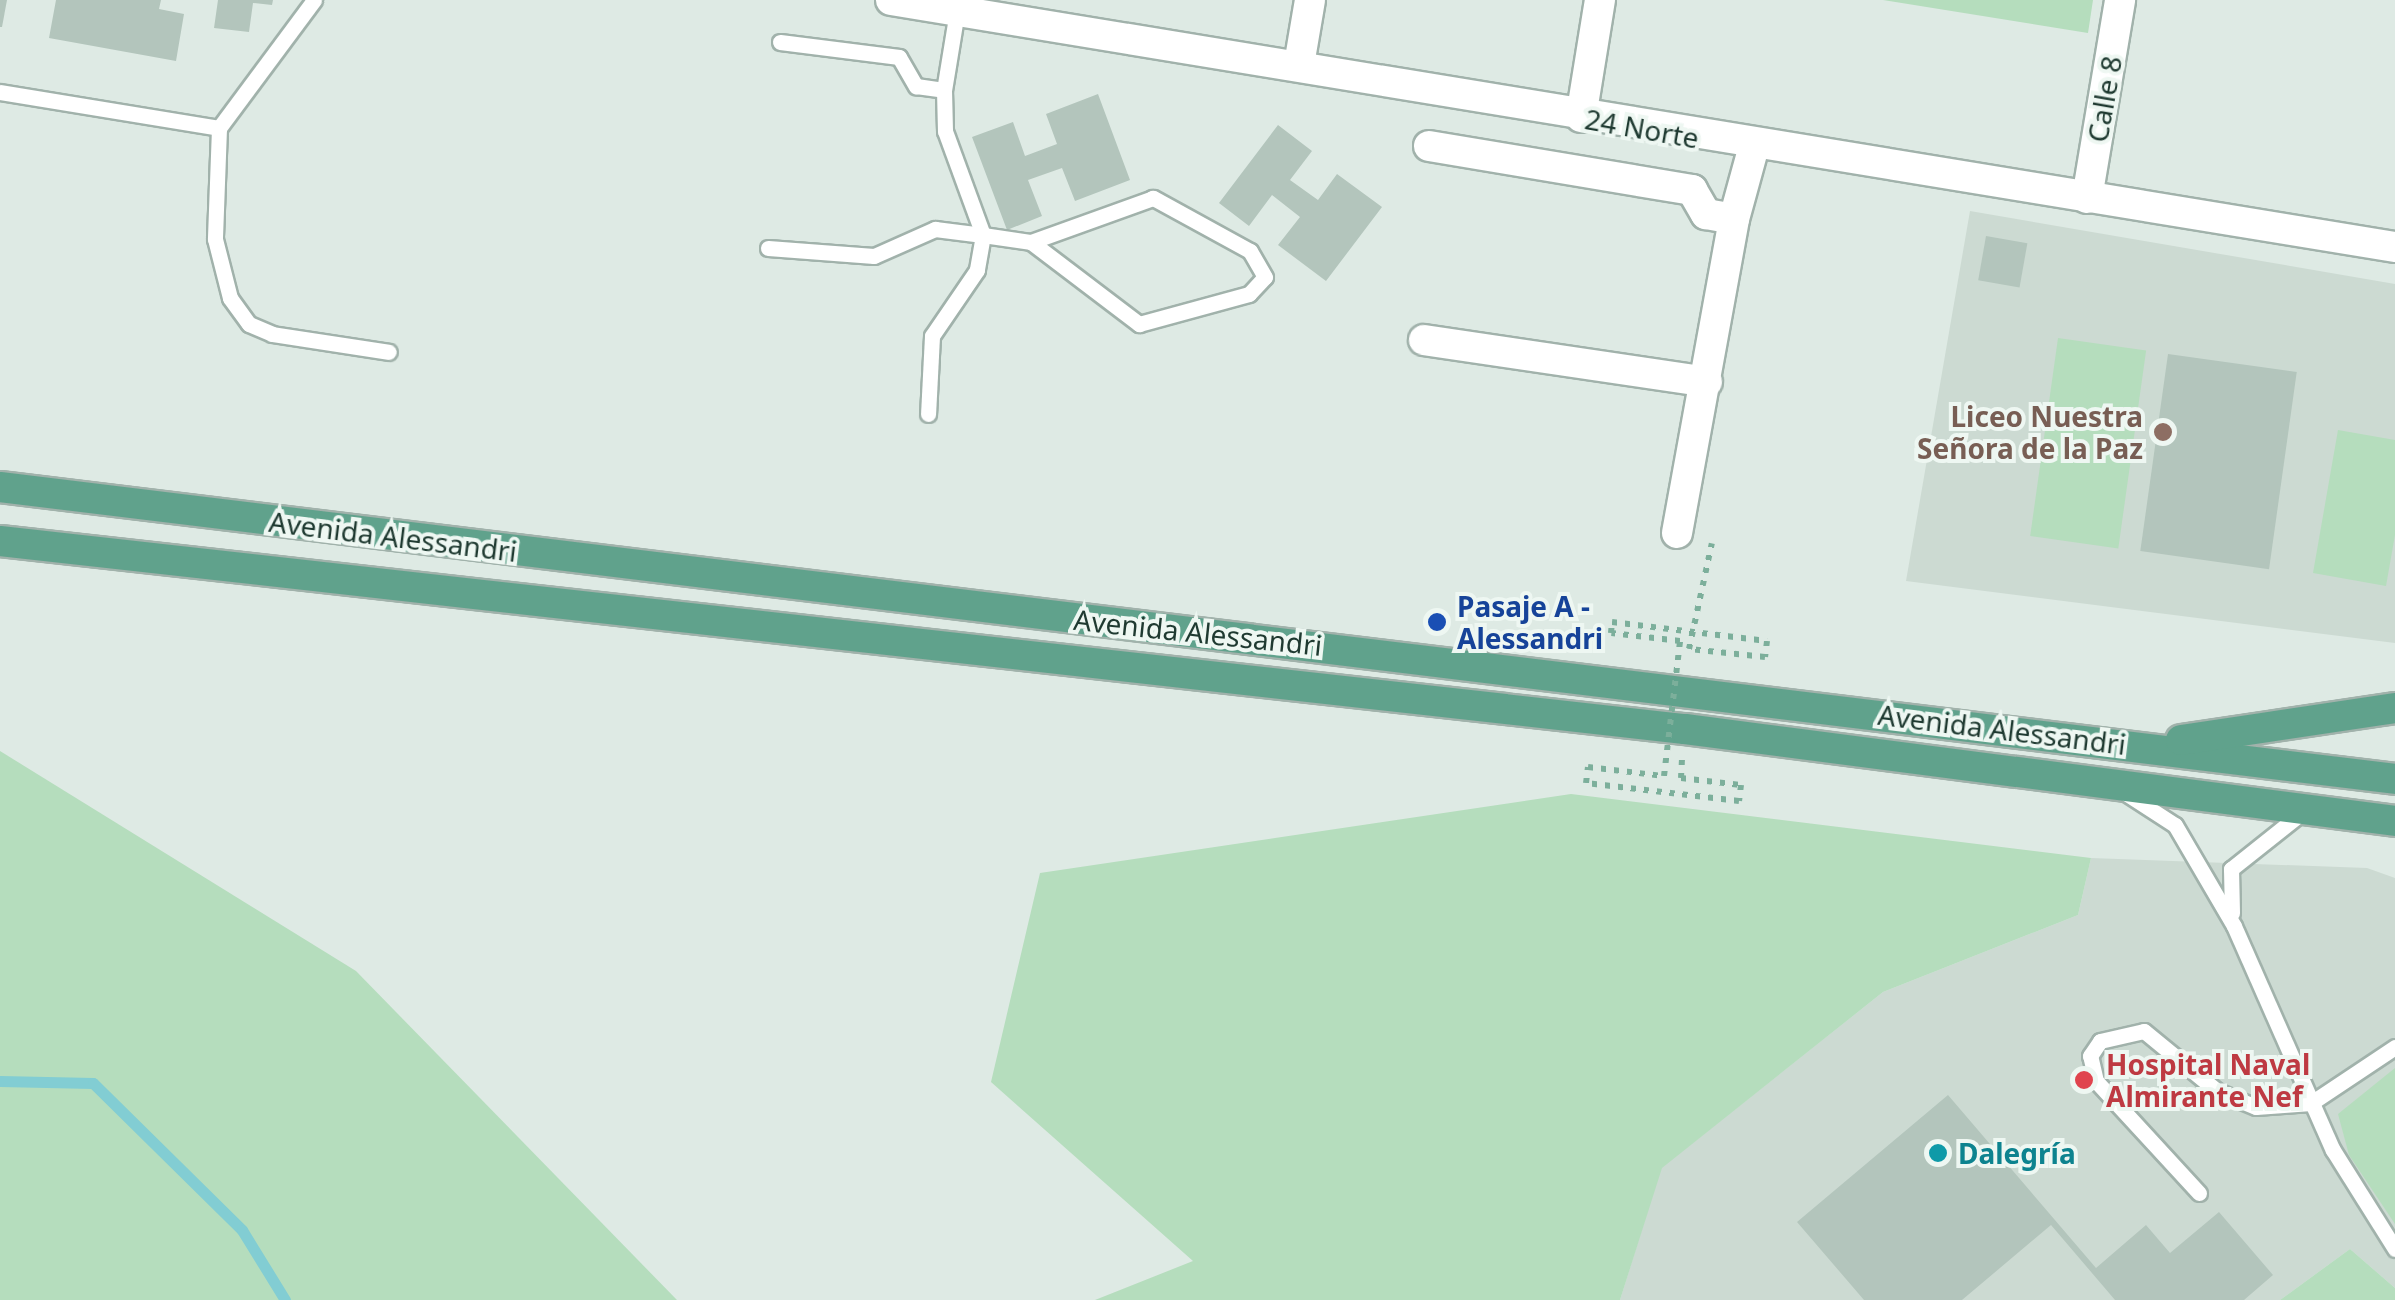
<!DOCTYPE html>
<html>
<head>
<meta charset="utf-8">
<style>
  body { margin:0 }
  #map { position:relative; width:2395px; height:1300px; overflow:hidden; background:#deeae4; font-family:"Noto Sans",sans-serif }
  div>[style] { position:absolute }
  .built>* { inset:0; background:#ccdad2 }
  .green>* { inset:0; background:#b5ddbd; transform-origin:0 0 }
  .stream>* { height:11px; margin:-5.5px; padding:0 5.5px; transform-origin:5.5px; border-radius:5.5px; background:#82cdd3 }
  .building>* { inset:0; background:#b3c5bc; transform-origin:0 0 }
  .path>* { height:6px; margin-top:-3px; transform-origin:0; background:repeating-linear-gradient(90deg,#7caf9b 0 5px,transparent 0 13px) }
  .roads { filter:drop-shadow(2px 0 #a1b2ab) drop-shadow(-2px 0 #a1b2ab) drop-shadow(0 2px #a1b2ab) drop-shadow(0 -2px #a1b2ab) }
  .lane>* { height:15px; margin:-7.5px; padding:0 7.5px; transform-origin:7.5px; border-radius:7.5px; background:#fff }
  .street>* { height:30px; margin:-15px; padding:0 15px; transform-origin:15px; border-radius:15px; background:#fff }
  .primary>* { height:30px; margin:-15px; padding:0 15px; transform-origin:15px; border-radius:15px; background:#60a28c }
  .path-bridge>* { height:6px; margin-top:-3px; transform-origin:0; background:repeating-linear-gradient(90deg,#7caf9b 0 5px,transparent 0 13px) }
  .dots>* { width:28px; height:28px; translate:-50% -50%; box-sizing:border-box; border:5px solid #eef7f2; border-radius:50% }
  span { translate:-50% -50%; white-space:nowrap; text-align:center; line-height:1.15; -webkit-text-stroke:8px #eef7f2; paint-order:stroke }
  .street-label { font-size:28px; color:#1f3a31 }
  .education-label { font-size:28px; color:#785e54; font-weight:700 }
  .right { translate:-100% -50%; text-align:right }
  .transit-label { font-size:28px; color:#164399; font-weight:700 }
  .left { translate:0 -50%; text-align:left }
  .health-label { font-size:28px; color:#be3a42; font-weight:700 }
  .culture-label { font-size:28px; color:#0d838f; font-weight:700 }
</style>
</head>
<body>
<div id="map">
  <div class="built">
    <div style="clip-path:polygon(1970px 211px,2395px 284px,2395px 643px,1906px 581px)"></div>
    <div style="clip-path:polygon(2091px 858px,2367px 868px,2395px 878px,2395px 1288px,2350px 1249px,2280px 1300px,1620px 1300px,1661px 1168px,1883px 992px,2078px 915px)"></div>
  </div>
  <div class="green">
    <div style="clip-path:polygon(1883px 0,2093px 0,2088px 33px)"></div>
    <div style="left:2058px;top:338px;width:89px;height:200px;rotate:8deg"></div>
    <div style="clip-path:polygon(2338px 430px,2395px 440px,2395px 535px,2386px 586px,2313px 573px)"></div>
    <div style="clip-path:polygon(0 751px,356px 971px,677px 1300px,0 1300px)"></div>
    <div style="clip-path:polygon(1571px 794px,2091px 858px,2078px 915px,1883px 992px,1662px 1168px,1620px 1300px,1095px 1300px,1193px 1261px,991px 1082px,1040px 873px)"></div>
    <div style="clip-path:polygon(2395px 1068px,2395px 1224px,2349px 1155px,2338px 1114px)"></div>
    <div style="clip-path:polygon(2350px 1249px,2395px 1288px,2395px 1300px,2280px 1300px)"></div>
  </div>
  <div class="stream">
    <div style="left:0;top:1081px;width:93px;rotate:1.2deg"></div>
    <div style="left:93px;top:1083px;width:209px;rotate:44.6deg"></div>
    <div style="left:242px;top:1230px;width:82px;rotate:58.4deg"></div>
  </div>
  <div class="building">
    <div style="clip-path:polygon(0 0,7px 0,2px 27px,0 27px)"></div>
    <div style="clip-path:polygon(56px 0,161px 0,159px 9px,184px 14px,176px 61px,49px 38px)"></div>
    <div style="clip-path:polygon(218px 0,273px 0,272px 5px,253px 3px,249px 32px,214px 28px)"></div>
    <div style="clip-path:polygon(1098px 94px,1130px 180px,1075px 201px,1062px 168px,1028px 180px,1042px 216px,1007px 230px,972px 137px,1013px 122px,1025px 156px,1057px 144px,1046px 114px)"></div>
    <div style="clip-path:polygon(1278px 125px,1312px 151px,1290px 180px,1318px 200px,1337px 174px,1382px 207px,1326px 281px,1278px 245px,1300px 217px,1272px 195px,1249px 226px,1219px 203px)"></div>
    <div style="left:1986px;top:236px;width:42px;height:45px;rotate:10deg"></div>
    <div style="left:2168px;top:354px;width:130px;height:199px;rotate:8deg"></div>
    <div style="clip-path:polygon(1948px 1095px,2096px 1268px,2146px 1225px,2170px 1253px,2219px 1212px,2273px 1275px,2244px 1300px,2115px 1300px,2051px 1225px,1962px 1300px,1864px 1300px,1797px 1222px)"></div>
  </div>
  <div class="path">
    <div style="left:1689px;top:649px;width:108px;rotate:-77.8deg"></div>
    <div style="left:1681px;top:778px;width:19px;rotate:-87deg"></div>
  </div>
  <div class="roads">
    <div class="lane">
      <div style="left:314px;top:0;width:159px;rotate:126.6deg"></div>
      <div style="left:219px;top:128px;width:111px;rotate:92.1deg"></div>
      <div style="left:215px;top:239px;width:61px;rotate:75.7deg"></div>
      <div style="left:230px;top:298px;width:32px;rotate:54deg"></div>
      <div style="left:249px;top:324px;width:25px;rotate:23deg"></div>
      <div style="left:272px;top:334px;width:118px;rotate:8.7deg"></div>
      <div style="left:957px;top:11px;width:80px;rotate:99.3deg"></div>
      <div style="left:944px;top:90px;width:41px;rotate:88.6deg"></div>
      <div style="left:945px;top:131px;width:111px;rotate:69.9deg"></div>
      <div style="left:983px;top:235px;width:49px;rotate:8.3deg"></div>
      <div style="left:1031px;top:242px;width:136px;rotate:37.2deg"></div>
      <div style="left:1139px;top:324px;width:114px;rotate:-15.3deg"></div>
      <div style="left:1249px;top:294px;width:23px;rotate:-47deg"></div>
      <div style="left:1265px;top:277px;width:30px;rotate:-120deg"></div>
      <div style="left:1250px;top:251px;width:111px;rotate:-151.3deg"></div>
      <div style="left:1153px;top:198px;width:130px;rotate:160.2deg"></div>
      <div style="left:780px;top:42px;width:120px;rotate:7.2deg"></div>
      <div style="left:899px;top:57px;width:34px;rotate:60deg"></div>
      <div style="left:916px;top:86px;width:28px;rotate:8deg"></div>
      <div style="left:0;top:92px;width:222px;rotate:9.3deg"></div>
      <div style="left:768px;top:248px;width:106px;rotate:4.3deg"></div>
      <div style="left:874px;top:256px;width:67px;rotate:-23.9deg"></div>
      <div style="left:935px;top:229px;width:48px;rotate:7.1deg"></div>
      <div style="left:983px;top:235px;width:36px;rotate:100deg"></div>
      <div style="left:977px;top:270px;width:80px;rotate:124.3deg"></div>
      <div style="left:932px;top:336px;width:78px;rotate:92.9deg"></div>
      <div style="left:2127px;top:794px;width:57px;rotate:32.9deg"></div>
      <div style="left:2175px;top:825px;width:117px;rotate:59.7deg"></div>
      <div style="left:2234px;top:926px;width:245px;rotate:66.2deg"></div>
      <div style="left:2333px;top:1150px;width:117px;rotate:57.9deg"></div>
      <div style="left:2232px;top:913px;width:44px;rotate:-91.3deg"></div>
      <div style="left:2231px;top:869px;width:93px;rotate:-38.5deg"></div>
      <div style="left:2199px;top:1193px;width:152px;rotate:-132.6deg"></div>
      <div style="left:2096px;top:1081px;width:26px;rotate:-103deg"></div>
      <div style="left:2090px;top:1056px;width:18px;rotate:-56deg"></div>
      <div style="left:2100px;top:1041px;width:45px;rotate:-12.8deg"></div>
      <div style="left:2144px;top:1031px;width:94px;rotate:39.4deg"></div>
      <div style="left:2217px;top:1091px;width:42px;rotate:22.3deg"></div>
      <div style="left:2256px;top:1107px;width:55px;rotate:-4.2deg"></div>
      <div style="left:2311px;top:1103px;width:101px;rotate:-33.7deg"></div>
    </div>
    <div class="street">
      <div style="left:891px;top:0;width:1524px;rotate:9.33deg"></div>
      <div style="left:1299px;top:65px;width:66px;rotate:-80.4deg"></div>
      <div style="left:1581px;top:117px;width:119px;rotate:-80.8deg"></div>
      <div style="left:1429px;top:146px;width:267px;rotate:9.5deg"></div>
      <div style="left:1692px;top:190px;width:28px;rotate:60deg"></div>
      <div style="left:1706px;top:214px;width:28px;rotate:10deg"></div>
      <div style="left:2087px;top:198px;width:201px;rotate:-80.5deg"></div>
      <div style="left:1424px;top:340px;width:286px;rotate:8.4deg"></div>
      <div style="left:1677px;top:533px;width:319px;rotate:-79.7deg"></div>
      <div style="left:1734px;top:219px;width:76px;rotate:-74.7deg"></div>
    </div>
    <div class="primary">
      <div style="left:0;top:487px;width:2413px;rotate:6.95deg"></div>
      <div style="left:0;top:541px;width:1695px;rotate:6.37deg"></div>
      <div style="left:1685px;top:729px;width:716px;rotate:7.38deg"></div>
      <div style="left:2181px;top:740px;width:216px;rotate:-8.5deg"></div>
    </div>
  </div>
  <div class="path-bridge">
    <div style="left:1681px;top:778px;width:60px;rotate:6.7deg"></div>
    <div style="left:1741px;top:785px;width:16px;rotate:97deg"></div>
    <div style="left:1739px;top:801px;width:154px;rotate:-173.3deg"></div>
    <div style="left:1586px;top:783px;width:16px;rotate:-83deg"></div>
    <div style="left:1588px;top:767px;width:77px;rotate:6.8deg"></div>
    <div style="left:1664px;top:776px;width:136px;rotate:-83.2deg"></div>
    <div style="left:1680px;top:641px;width:69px;rotate:-173.4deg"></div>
    <div style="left:1611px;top:633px;width:11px;rotate:-85deg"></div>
    <div style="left:1612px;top:622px;width:156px;rotate:7deg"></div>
    <div style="left:1767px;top:641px;width:16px;rotate:97deg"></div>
    <div style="left:1765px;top:657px;width:76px;rotate:-174deg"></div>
  </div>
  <div class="dots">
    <div style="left:2163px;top:432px;background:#8d6e63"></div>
    <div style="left:1437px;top:622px;background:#1a4fb4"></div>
    <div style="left:2084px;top:1080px;background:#e0444e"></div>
    <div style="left:1938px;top:1153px;background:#0f9aa8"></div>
  </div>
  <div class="street-label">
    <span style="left:2104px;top:99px;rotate:-80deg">Calle 8</span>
    <span style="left:1642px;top:128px;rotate:10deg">24 Norte</span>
    <span style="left:393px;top:536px;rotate:7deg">Avenida Alessandri</span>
    <span style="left:1198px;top:632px;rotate:6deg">Avenida Alessandri</span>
    <span style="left:2002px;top:729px;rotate:7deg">Avenida Alessandri</span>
  </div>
  <div class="education-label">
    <span class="right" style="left:2143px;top:432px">Liceo Nuestra<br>Señora de la Paz</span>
  </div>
  <div class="transit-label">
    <span class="left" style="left:1457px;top:622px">Pasaje A -<br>Alessandri</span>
  </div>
  <div class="health-label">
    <span class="left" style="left:2106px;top:1080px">Hospital Naval<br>Almirante Nef</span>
  </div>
  <div class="culture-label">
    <span class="left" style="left:1958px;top:1153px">Dalegría</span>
  </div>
</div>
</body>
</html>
